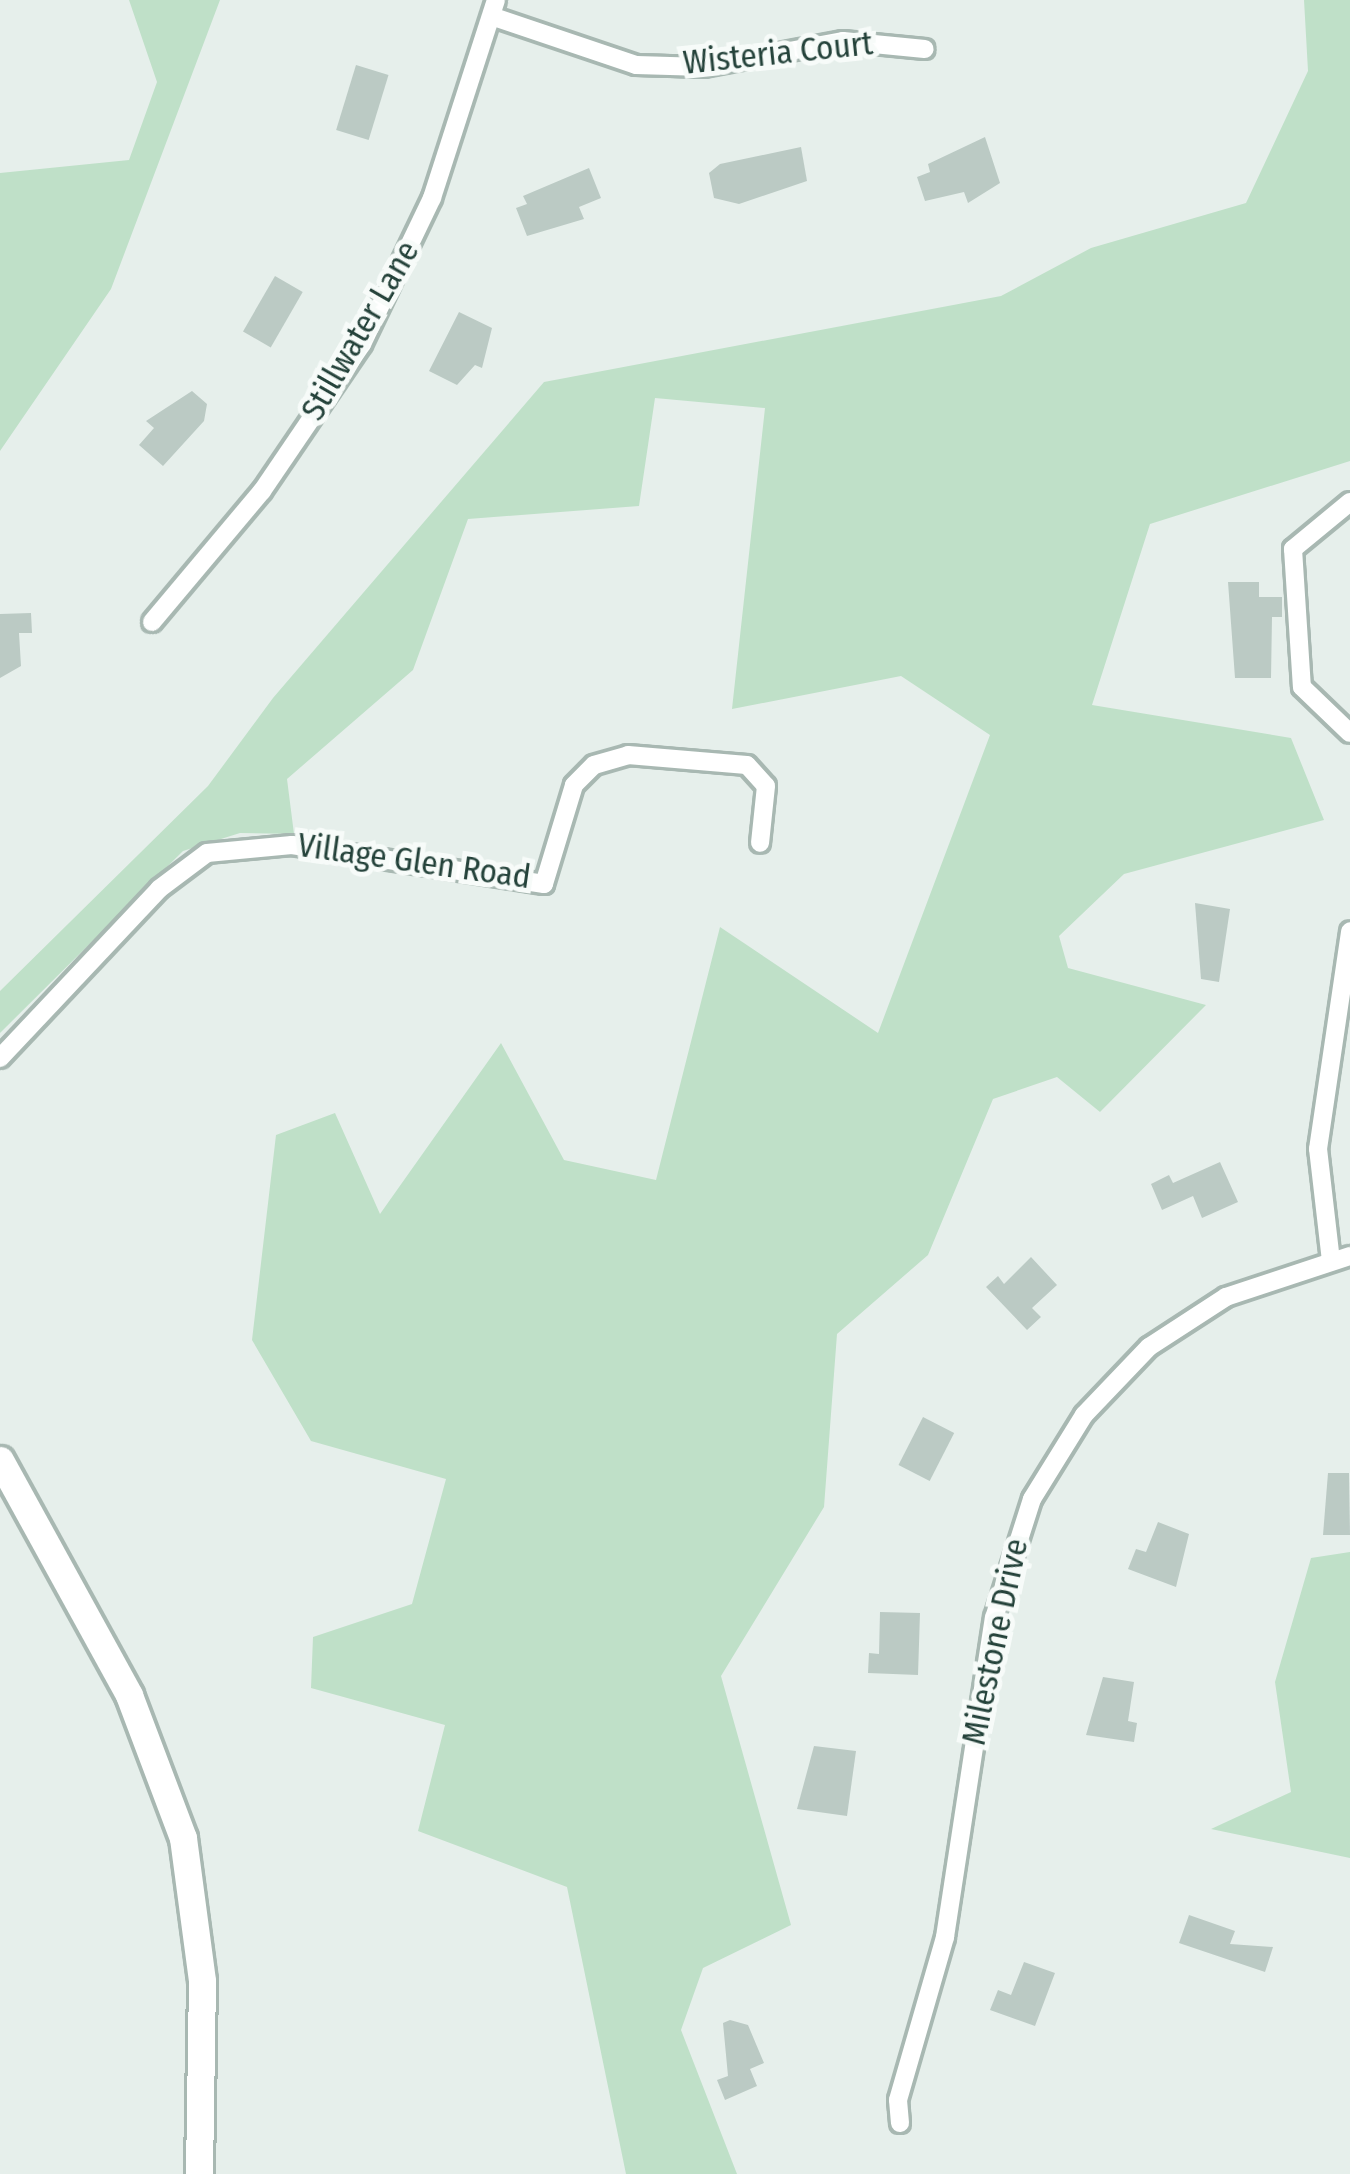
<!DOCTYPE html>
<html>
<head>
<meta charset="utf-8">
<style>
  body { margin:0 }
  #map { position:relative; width:1350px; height:2174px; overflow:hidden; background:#e6efeb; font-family:"Fira Sans Condensed",sans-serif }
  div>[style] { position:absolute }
  .green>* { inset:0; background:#bfe0c8 }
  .building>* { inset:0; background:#bbcac4; transform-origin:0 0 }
  .roads { filter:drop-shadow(3px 0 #a8b8b2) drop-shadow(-3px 0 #a8b8b2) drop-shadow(0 3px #a8b8b2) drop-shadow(0 -3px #a8b8b2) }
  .minor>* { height:18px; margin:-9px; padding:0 9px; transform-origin:9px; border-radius:9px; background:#fff }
  .secondary>* { height:27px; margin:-13.5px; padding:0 13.5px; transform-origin:13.5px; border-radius:13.5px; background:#fff }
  span { translate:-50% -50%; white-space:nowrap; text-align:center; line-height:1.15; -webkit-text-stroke:10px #f7fbf9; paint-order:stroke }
  .street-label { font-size:33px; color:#24423a }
</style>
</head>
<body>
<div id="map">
  <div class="green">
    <div style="clip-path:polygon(129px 0,220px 0,111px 289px,0 451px,0 173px,129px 160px,157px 82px)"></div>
    <div style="clip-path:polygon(1304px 0,1350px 0,1350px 461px,1150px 524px,1092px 705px,1291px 738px,1324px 820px,1124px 874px,1059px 936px,1068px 968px,1206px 1005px,1100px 1112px,1057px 1077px,993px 1099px,928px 1255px,837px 1334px,824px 1507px,721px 1676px,791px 1925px,703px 1968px,681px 2030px,737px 2174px,626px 2174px,567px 1887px,418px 1831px,445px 1725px,311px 1688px,313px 1637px,412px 1604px,446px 1479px,311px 1441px,252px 1340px,276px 1135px,335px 1113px,380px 1214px,501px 1043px,564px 1160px,656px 1180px,720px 927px,878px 1033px,990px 735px,901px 676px,732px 709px,765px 408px,655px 398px,639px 506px,468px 519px,413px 670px,287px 779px,294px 834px,240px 833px,183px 851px,0 1033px,0 991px,208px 786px,273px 698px,544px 382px,1001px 296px,1091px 248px,1246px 203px,1308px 71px)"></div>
    <div style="clip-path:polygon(1350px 1552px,1350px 1858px,1211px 1829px,1291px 1792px,1275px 1682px,1311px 1558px)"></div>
  </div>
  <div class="building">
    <div style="left:356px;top:65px;width:34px;height:68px;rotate:17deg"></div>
    <div style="clip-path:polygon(985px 137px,1000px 183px,968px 203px,964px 192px,925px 201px,917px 177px,930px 172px,928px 164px)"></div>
    <div style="clip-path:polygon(801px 147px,807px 181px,739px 204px,714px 198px,709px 173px,720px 164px)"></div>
    <div style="clip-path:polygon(589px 168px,601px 198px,579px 207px,584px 219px,527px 236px,516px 208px,527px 204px,523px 196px)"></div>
    <div style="left:275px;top:276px;width:32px;height:64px;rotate:30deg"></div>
    <div style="clip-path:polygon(459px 312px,492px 328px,482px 368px,475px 365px,457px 385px,429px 371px)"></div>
    <div style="clip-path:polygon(192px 391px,207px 404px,204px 421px,163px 466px,139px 445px,154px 428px,146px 421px)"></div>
    <div style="clip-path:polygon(1228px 582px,1259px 582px,1259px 597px,1282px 597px,1282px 617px,1272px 617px,1271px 678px,1235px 678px)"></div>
    <div style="clip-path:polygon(31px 613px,32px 633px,19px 633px,21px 666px,0 678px,0 614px)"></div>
    <div style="clip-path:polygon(1195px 903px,1230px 909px,1219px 982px,1201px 979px)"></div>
    <div style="clip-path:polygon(1220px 1162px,1238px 1202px,1202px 1218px,1193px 1196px,1162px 1210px,1151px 1184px,1169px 1175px,1173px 1183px)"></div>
    <div style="clip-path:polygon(1031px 1257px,1057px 1285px,1032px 1308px,1041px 1317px,1027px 1330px,986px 1287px,998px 1276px,1004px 1284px)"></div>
    <div style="left:923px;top:1417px;width:35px;height:54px;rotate:27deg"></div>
    <div style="clip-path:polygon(1328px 1473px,1349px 1473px,1350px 1535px,1323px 1535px)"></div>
    <div style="clip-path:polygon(1158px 1522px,1189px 1534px,1176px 1587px,1128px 1569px,1136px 1549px,1146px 1552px)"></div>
    <div style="clip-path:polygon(880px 1612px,920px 1613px,918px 1675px,868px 1673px,869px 1653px,879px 1654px)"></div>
    <div style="clip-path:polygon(1103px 1677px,1134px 1682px,1128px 1721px,1137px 1723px,1134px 1742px,1086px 1735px)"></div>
    <div style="clip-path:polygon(814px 1746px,856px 1751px,847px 1816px,797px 1809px)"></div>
    <div style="clip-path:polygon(1189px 1915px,1235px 1931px,1230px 1944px,1273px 1947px,1265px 1972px,1179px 1943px)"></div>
    <div style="clip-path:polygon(1024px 1962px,1055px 1973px,1035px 2026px,990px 2010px,998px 1990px,1011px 1995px)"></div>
    <div style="clip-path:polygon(730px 2020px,748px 2025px,764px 2063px,750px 2069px,757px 2086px,725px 2100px,717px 2080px,728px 2076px,723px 2023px)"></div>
  </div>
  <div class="roads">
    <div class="minor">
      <div style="left:494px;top:17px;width:150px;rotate:18.7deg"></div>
      <div style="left:636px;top:65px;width:68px;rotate:1.7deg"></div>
      <div style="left:704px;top:67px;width:141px;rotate:-10.6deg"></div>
      <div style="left:843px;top:41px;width:82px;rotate:5.6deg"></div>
      <div style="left:1350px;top:502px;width:74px;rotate:140.5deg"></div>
      <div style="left:1293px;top:549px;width:138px;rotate:86.3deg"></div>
      <div style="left:1302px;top:687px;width:66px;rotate:43.8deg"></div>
      <div style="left:152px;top:622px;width:171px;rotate:-50deg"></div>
      <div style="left:262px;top:491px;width:178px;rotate:-55.8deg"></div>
      <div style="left:362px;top:344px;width:162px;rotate:-64.4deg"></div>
      <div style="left:432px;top:198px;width:208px;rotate:-72.1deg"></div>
      <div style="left:0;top:1058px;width:232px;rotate:-46.7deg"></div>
      <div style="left:159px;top:889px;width:60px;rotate:-36.9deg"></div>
      <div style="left:207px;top:853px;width:85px;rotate:-5.4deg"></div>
      <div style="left:292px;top:845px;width:255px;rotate:8.8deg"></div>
      <div style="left:544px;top:884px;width:103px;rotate:-73.1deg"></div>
      <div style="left:574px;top:785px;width:28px;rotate:-45deg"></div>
      <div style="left:594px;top:765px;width:35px;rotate:-16deg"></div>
      <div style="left:628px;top:755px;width:119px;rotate:4.8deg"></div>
      <div style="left:747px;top:765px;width:28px;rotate:48deg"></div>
      <div style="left:766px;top:786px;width:57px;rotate:96deg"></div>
      <div style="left:1331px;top:1261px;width:113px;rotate:-96.6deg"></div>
      <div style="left:1318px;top:1149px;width:220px;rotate:-81.6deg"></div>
      <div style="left:900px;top:2123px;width:23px;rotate:-95deg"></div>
      <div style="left:898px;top:2100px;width:170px;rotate:-73.9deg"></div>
      <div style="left:945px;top:1937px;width:323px;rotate:-81.3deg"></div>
      <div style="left:994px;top:1618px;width:125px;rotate:-72.3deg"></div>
      <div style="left:1032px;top:1499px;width:99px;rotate:-58.2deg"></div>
      <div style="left:1084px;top:1415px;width:94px;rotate:-46.3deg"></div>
      <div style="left:1149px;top:1347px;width:92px;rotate:-33deg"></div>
      <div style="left:1226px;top:1297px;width:131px;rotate:-18.3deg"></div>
    </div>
    <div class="secondary">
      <div style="left:0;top:1460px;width:268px;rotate:61.2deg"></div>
      <div style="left:129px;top:1695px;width:153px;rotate:69.3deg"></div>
      <div style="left:183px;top:1838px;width:144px;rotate:82.4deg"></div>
      <div style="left:202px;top:1981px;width:193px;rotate:90.9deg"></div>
    </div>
  </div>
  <div class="street-label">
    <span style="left:778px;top:54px;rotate:-6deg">Wisteria Court</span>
    <span style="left:361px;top:331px;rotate:-60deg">Stillwater Lane</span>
    <span style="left:414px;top:862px;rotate:8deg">Village Glen Road</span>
    <span style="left:996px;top:1642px;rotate:-78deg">Milestone Drive</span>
  </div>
</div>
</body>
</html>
